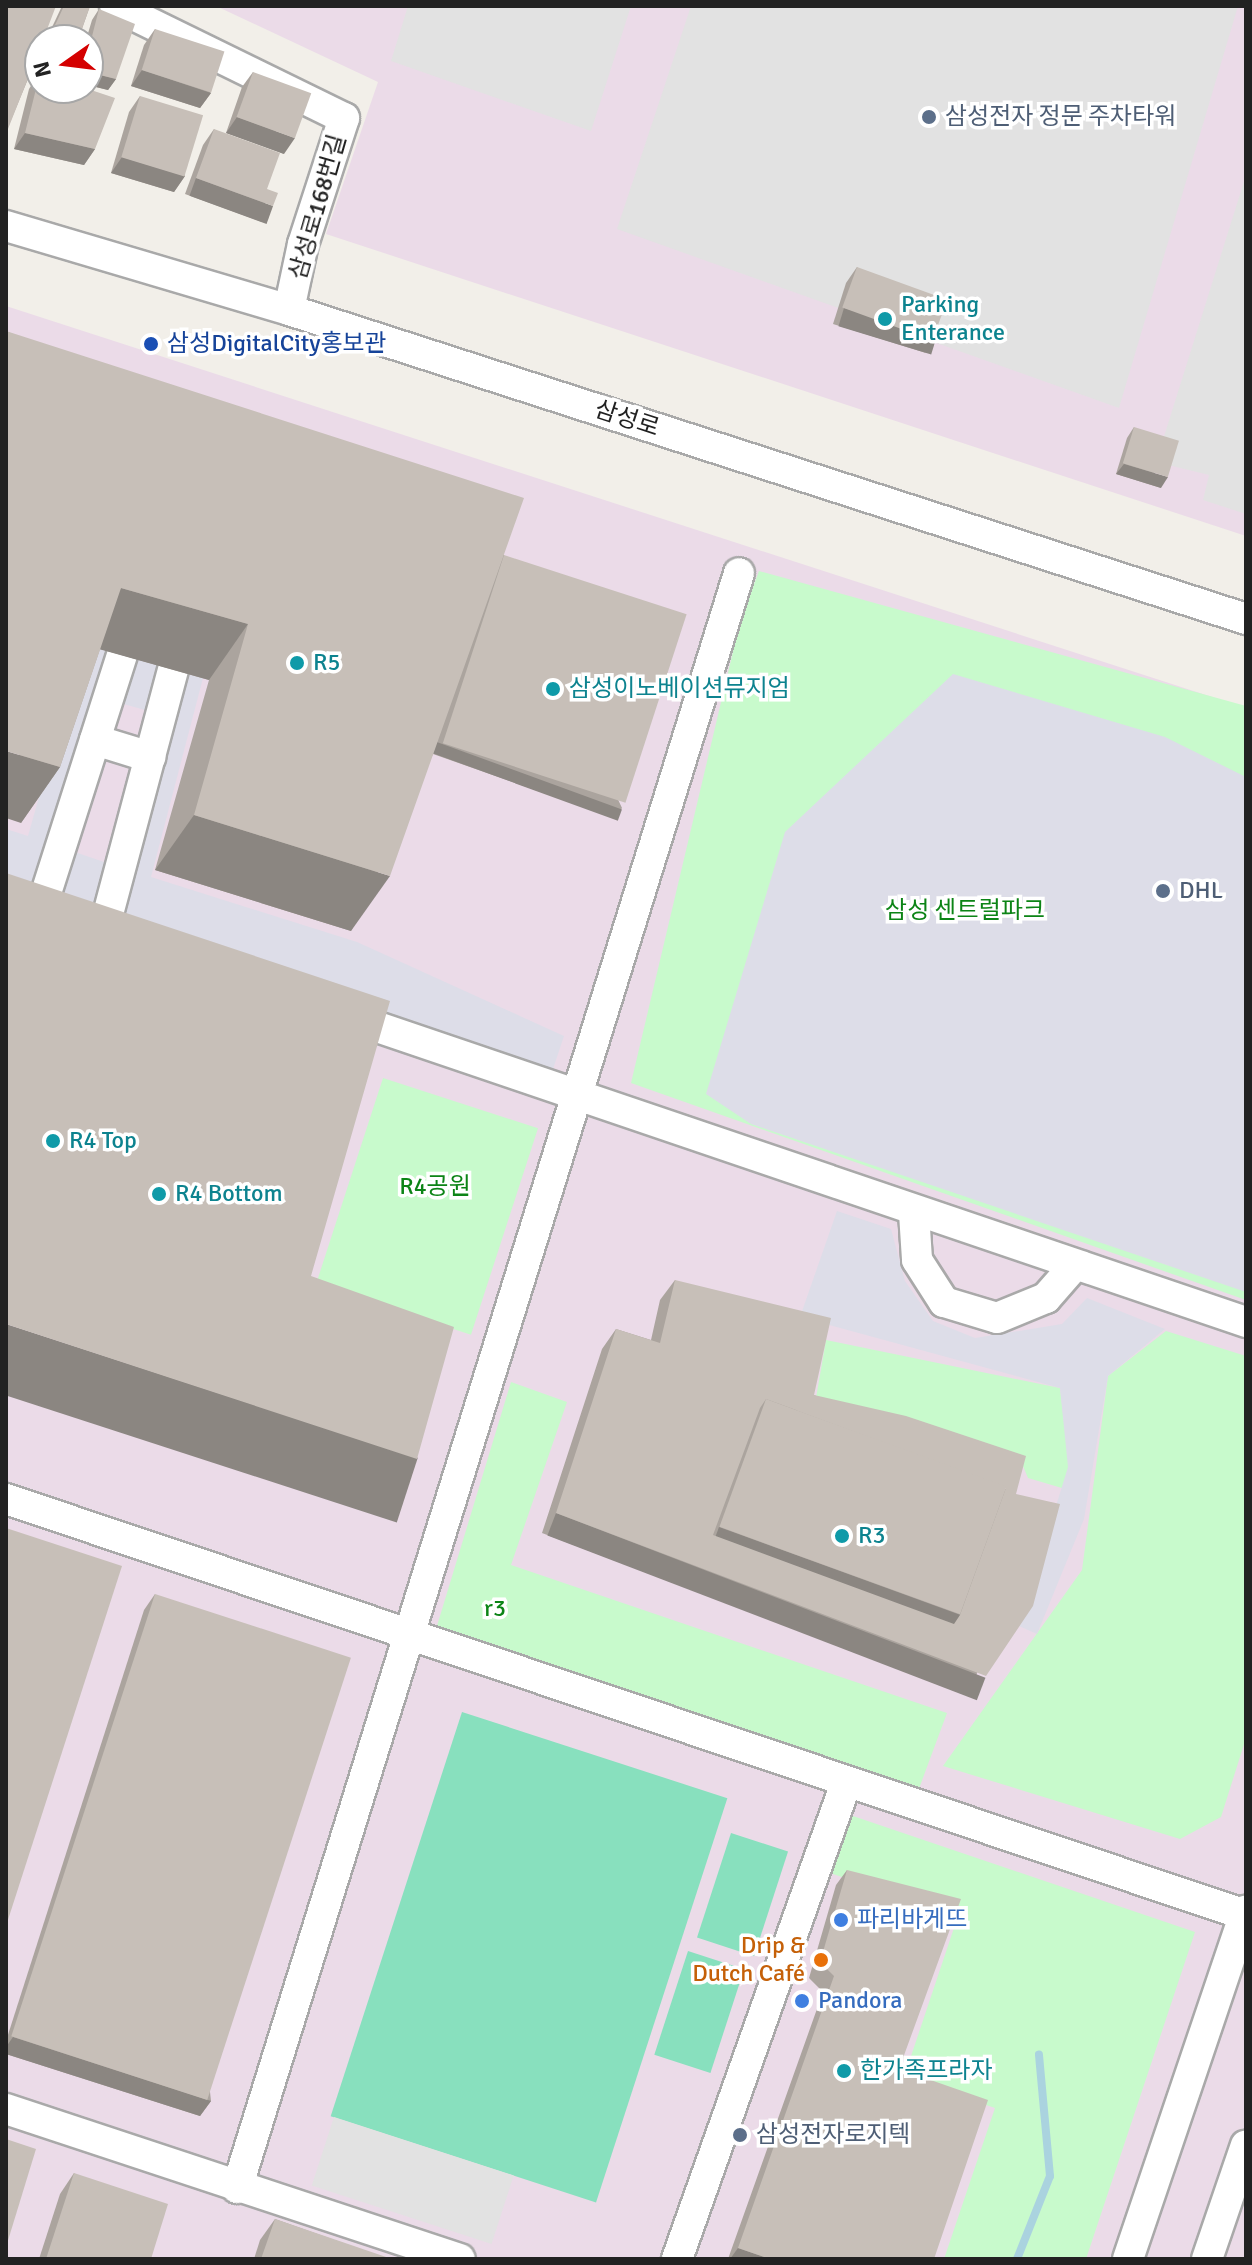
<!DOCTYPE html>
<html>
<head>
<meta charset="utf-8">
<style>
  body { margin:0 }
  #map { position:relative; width:1252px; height:2265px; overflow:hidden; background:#f2efe9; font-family:Signika,"Noto Sans KR",sans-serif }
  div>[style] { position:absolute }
  .industrial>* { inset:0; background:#ebdbe8 }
  .park>* { inset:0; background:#c8facc; transform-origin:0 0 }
  .pitch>* { inset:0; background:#88e0be; transform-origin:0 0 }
  .parking>* { inset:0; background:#e2e2e2; transform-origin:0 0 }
  .plaza>* { inset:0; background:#dddde8 }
  .stream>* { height:8px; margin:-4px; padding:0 4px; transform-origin:4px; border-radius:4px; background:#aad3df }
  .roads { filter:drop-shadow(2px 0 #a9a9a9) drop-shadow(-2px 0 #a9a9a9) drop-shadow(0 2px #a9a9a9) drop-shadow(0 -2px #a9a9a9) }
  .minor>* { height:30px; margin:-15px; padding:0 15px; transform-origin:15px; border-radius:15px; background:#fff }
  .wall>* { inset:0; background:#aba49e }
  .shaded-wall>* { inset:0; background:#8b8681; transform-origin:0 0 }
  .building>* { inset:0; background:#c7bfb8; transform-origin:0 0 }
  .dots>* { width:22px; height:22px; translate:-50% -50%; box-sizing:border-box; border:4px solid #fff; border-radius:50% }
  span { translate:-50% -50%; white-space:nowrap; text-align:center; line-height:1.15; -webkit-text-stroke:7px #fff; paint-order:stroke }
  .service-label { font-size:24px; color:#4e5e75 }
  .left { translate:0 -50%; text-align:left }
  .street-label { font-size:24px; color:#222 }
  .culture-label { font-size:24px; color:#0d838f }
  .transit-label { font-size:24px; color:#164399 }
  .park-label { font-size:24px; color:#0c8416 }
  .shop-label { font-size:24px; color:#366cbe }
  .food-label { font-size:24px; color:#c56008 }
  .right { translate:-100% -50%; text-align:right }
  .frame { position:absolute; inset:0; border:8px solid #222; pointer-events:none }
  .north { position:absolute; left:24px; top:24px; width:80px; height:80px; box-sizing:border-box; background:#fff; border:2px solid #a7a7a7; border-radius:50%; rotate:256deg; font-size:22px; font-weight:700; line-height:32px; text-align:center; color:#222 }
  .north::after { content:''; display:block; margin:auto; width:28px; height:36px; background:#d40000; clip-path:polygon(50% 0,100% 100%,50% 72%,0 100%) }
</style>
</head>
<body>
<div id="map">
  <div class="industrial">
    <div style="clip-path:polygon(216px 6px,1246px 6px,1246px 536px,326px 234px,378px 82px)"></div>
    <div style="clip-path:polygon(6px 306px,1246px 708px,1246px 2259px,6px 2259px)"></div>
  </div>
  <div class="park">
    <div style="clip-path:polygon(759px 571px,1246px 706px,1246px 1300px,631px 1083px,740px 622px)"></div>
    <div style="left:383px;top:1078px;width:163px;height:217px;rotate:18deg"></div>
    <div style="clip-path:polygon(1166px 1331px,1246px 1356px,1246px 1738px,1221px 1817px,1180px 1839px,943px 1766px,1082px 1570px,1108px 1376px)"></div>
    <div style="clip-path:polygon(826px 1340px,1060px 1388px,1072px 1491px,1028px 1478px,1018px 1454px,815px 1404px)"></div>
    <div style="clip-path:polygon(511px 1382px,567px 1402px,511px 1565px,947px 1713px,917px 1794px,433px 1639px)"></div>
    <div style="clip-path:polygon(850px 1815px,1195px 1932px,1086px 2259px,944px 2259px,995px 2108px,904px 2077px,958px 1916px,830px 1873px)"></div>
  </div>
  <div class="pitch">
    <div style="left:462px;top:1712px;width:279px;height:425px;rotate:18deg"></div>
    <div style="left:731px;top:1833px;width:60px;height:110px;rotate:18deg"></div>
    <div style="left:688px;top:1951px;width:59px;height:109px;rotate:18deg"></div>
  </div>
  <div class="parking">
    <div style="clip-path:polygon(408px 6px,631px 6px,591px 131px,391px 61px)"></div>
    <div style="clip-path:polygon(691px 6px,1238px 6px,1119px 408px,617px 229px)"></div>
    <div style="clip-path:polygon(1246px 175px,1246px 514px,1203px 500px,1209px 475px,1156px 462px)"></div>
    <div style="left:334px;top:2117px;width:189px;height:72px;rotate:18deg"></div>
  </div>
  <div class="plaza">
    <div style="clip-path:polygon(evenodd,82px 644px,203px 678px,151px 877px,357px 942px,564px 1036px,552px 1072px,6px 892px,6px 829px,28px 836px,82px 644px,113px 701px,152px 712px,110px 864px,60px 847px,113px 701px)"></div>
    <div style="clip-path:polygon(953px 674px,1165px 737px,1246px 777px,1246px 1292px,751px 1124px,706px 1094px,785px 832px)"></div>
    <div style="clip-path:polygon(837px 1211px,891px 1229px,905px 1281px,933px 1321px,975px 1338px,1062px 1324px,1087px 1298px,1165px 1329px,1108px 1376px,1084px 1519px,1037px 1634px,1019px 1626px,1068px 1467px,1060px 1388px,800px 1317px)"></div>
  </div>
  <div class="stream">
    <div style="left:1017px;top:2259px;width:89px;rotate:-68.3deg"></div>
    <div style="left:1050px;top:2176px;width:122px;rotate:-95.2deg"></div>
  </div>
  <div class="roads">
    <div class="minor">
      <div style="left:115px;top:6px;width:255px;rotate:26.1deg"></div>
      <div style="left:344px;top:118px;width:133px;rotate:108deg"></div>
      <div style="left:303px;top:244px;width:67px;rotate:102deg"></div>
      <div style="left:6px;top:226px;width:295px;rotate:16.5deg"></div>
      <div style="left:289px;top:310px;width:1006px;rotate:17.89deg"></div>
      <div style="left:95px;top:740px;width:58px;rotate:17.2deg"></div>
      <div style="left:40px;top:912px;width:270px;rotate:-72.3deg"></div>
      <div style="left:103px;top:933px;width:272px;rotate:-75.1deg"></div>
      <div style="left:345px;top:1016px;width:952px;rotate:18.76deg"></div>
      <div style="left:914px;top:1213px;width:47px;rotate:86.3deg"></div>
      <div style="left:917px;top:1260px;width:50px;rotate:57.3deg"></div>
      <div style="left:944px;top:1302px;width:55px;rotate:16.8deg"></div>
      <div style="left:997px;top:1318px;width:53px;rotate:-22.2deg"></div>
      <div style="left:1046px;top:1298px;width:43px;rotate:-48.8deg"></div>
      <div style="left:6px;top:1499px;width:1308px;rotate:18.55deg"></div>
      <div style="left:6px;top:2109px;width:478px;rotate:18.3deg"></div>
      <div style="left:237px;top:2188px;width:1691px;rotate:-72.73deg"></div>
      <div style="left:677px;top:2259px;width:505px;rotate:-70.45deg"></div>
      <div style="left:1128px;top:2259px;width:368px;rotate:-71.3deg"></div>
      <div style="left:1207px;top:2259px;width:120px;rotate:-71.1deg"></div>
    </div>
  </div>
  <div class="wall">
    <div style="clip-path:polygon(6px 6px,29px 75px,40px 52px,40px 88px,95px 149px,84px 165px,14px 149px,29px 89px,34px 81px,28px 79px,6px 132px)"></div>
    <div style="clip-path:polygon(62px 6px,90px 6px,78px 40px,46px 40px)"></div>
    <div style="clip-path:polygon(99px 9px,116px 79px,108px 90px,88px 85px,88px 40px,86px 40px,92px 20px)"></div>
    <div style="clip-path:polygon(155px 29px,211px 93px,200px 108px,131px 86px,144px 45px)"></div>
    <div style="clip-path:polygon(253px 72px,284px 154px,226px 133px,242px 87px)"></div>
    <div style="clip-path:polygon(140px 96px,185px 176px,174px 192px,111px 173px,129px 112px)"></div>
    <div style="clip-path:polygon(214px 129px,267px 189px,262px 222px,185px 194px,203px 145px)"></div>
    <div style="clip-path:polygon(857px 267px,926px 353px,833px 324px,846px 283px)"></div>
    <div style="clip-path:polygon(6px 331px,504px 555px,622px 808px,615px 818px,433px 754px,351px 931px,155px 870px,209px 680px,100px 649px,60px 767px,21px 823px)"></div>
    <div style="clip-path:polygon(1134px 427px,1161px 488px,1116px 474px,1127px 438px)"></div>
    <div style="clip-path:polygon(675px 1280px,814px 1395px,1016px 1494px,972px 1696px,542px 1533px,602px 1349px,616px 1329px,651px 1340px,660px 1300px)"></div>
    <div style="clip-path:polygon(155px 1594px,211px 2101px,200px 2116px,6px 2054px,6px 2041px,144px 1610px)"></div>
    <div style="clip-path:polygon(847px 1870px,899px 2069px,934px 2259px,728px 2259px,823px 1992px,809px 1978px,836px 1885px)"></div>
    <div style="clip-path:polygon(74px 2173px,151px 2259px,39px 2259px,60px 2194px)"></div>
    <div style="clip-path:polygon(275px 2219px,388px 2259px,254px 2259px,260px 2240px)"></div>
  </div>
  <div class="shaded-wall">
    <div style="clip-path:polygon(35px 68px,40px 70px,40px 83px,40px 73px,34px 81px,27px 79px)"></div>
    <div style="clip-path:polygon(142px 70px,211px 93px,200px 108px,131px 86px)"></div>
    <div style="clip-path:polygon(88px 72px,116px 79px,108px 90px,88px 85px)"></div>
    <div style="clip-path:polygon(237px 117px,295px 138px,284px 154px,226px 133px)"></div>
    <div style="clip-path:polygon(25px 133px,95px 149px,84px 165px,14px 149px)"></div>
    <div style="clip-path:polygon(122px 157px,185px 176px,174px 192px,111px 173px)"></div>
    <div style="left:196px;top:178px;width:82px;height:19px;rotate:20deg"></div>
    <div style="left:844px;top:308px;width:97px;height:19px;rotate:17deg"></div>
    <div style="clip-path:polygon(1124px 464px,1168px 477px,1161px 488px,1116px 474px)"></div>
    <div style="clip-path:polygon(121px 588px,248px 624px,209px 680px,81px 644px)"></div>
    <div style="left:434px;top:741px;width:200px;height:12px;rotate:20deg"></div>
    <div style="clip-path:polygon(6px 751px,60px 767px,21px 823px,6px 818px)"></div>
    <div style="clip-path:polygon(194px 815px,390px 876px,351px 931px,155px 870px)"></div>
    <div style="left:6px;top:1324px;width:433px;height:68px;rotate:18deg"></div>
    <div style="left:556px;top:1513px;width:460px;height:24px;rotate:21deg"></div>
    <div style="left:719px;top:1527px;width:257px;height:35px;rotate:20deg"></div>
    <div style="clip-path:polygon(13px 2037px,211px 2101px,200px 2116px,6px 2054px,6px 2047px)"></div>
    <div style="clip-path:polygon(738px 2248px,770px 2259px,730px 2259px)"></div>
  </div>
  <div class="building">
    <div style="clip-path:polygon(6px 6px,56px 6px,43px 40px,40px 40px,40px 48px,8px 129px,6px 128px)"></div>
    <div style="clip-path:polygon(64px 6px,90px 6px,78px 40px,48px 40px)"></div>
    <div style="clip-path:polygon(99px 9px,135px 24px,116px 79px,88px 72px,88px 52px)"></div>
    <div style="left:155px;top:29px;width:73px;height:43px;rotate:18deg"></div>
    <div style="clip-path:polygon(40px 57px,40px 70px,35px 68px)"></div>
    <div style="left:253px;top:72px;width:62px;height:48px;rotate:20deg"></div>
    <div style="clip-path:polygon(40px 73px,40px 88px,85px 88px,115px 98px,95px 149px,25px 133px)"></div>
    <div style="left:140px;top:96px;width:66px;height:64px;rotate:17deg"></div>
    <div style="clip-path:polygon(214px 129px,280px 153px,267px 189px,278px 193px,273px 206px,196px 178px)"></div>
    <div style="left:857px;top:267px;width:96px;height:43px;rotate:20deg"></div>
    <div style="clip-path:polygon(6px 331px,524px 498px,390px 876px,194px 815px,248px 624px,121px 588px,60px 767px,6px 751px)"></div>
    <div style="left:1134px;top:427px;width:47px;height:38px;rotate:17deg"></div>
    <div style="left:504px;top:555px;width:192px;height:198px;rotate:18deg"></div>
    <div style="clip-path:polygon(6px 873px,390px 1001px,311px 1276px,454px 1327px,417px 1459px,6px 1324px)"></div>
    <div style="clip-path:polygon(evenodd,675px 1280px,831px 1318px,814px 1395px,906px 1416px,1026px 1456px,1016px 1494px,1060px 1504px,1033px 1606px,986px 1676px,556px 1513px,616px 1329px,660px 1343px,675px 1280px,766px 1399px,1006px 1488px,960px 1615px,954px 1624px,713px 1535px,760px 1408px,766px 1399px)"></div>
    <div style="left:766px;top:1399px;width:256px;height:136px;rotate:20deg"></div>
    <div style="clip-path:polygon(6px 1528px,122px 1566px,6px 1926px)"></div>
    <div style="left:155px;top:1594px;width:206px;height:465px;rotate:18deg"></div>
    <div style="clip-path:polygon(847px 1870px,961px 1899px,899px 2069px,988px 2100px,934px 2259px,770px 2259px,738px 2248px,834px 1976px,820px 1962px)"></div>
    <div style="clip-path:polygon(6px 2139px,36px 2149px,6px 2247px)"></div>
    <div style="clip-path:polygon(74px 2173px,168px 2204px,151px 2259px,46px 2259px)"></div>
    <div style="clip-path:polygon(275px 2219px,389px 2258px,388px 2259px,261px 2259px)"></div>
  </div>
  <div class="dots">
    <div style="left:929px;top:117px;background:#5c6f8a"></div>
    <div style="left:885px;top:319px;background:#0f9aa8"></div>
    <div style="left:151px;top:344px;background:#1a4fb4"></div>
    <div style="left:297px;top:663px;background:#0f9aa8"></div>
    <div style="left:553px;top:689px;background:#0f9aa8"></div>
    <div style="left:1163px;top:891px;background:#5c6f8a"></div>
    <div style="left:53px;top:1141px;background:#0f9aa8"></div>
    <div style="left:159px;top:1194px;background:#0f9aa8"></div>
    <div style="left:842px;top:1536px;background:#0f9aa8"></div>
    <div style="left:841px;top:1920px;background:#3f7fe0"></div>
    <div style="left:821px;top:1960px;background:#e8710a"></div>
    <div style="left:802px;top:2001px;background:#3f7fe0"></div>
    <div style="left:844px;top:2071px;background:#0f9aa8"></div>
    <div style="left:740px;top:2135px;background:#5c6f8a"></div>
  </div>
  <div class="service-label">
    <span class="left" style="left:945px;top:117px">삼성전자 정문 주차타워</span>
    <span class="left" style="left:1179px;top:891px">DHL</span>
    <span class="left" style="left:756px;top:2135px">삼성전자로지텍</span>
  </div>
  <div class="street-label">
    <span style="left:318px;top:207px;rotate:-74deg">삼성로168번길</span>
    <span style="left:627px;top:419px;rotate:18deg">삼성로</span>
  </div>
  <div class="culture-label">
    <span class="left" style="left:901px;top:319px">Parking<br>Enterance</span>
    <span class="left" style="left:313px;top:663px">R5</span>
    <span class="left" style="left:569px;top:689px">삼성이노베이션뮤지엄</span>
    <span class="left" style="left:69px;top:1141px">R4 Top</span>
    <span class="left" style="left:175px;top:1194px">R4 Bottom</span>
    <span class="left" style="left:858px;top:1536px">R3</span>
    <span class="left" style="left:860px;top:2071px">한가족프라자</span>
  </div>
  <div class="transit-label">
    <span class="left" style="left:167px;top:344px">삼성DigitalCity홍보관</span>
  </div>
  <div class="park-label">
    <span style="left:965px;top:911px">삼성 센트럴파크</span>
    <span style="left:435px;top:1187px">R4공원</span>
    <span style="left:495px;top:1609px">r3</span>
  </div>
  <div class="shop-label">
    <span class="left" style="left:857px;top:1920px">파리바게뜨</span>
    <span class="left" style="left:818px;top:2001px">Pandora</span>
  </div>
  <div class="food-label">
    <span class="right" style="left:805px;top:1960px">Drip &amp;<br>Dutch Café</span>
  </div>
  <div class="frame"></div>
  <div class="north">N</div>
</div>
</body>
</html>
